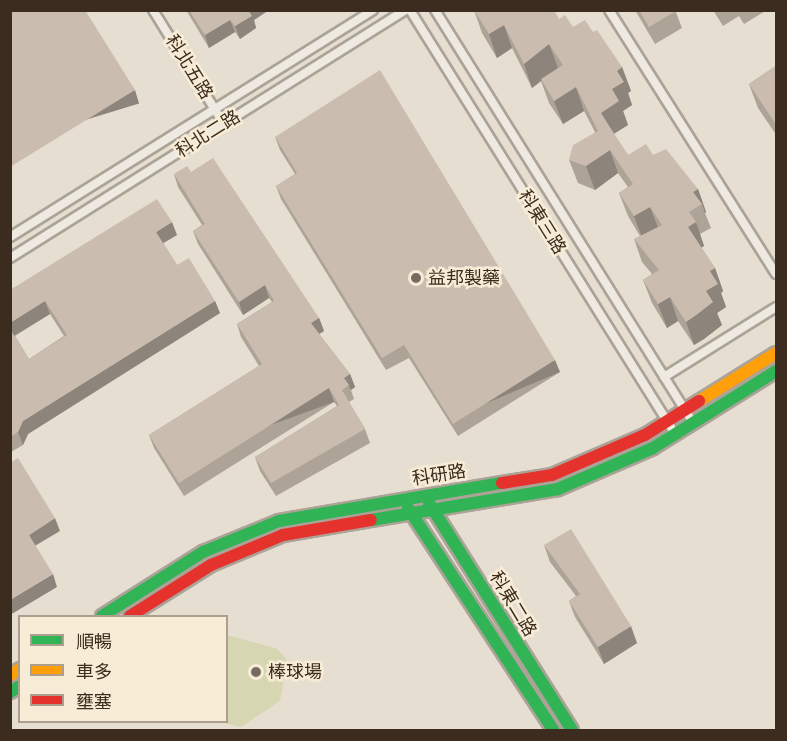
<!DOCTYPE html>
<html>
<head>
<meta charset="utf-8">
<style>
  body { margin:0 }
  #map { position:relative; width:787px; height:741px; overflow:hidden; background:#e6ded0; font-family:"Times New Roman","Noto Sans TC",serif }
  div>[style] { position:absolute }
  .green>* { inset:0; background:#d7d6b2 }
  .roads { filter:drop-shadow(2px 0 #aca398) drop-shadow(-2px 0 #aca398) drop-shadow(0 2px #aca398) drop-shadow(0 -2px #aca398) }
  .street>* { height:8px; margin:-4px; padding:0 4px; transform-origin:4px; border-radius:4px; background:#eeeae1 }
  .fast>* { height:12px; margin:-6px; padding:0 6px; transform-origin:6px; border-radius:6px; background:#30b455 }
  .slow>* { height:12px; margin:-6px; padding:0 6px; transform-origin:6px; border-radius:6px; background:#ff9f0a }
  .jam>* { height:12px; margin:-6px; padding:0 6px; transform-origin:6px; border-radius:6px; background:#e5322d }
  .wall>* { inset:0; background:#aea397 }
  .shaded-wall>* { inset:0; background:#8d847b; transform-origin:0 0 }
  .building>* { inset:0; background:#cabdb0 }
  .dots>* { width:16px; height:16px; translate:-50% -50%; box-sizing:border-box; border:3px solid #f7ecd6; border-radius:50% }
  span { translate:-50% -50%; white-space:nowrap; text-align:center; line-height:1.15; -webkit-text-stroke:5px #f7ecd6; paint-order:stroke }
  .street-label { font-size:18px; color:#3c2c1f }
  .poi-label { font-size:18px; color:#3c2c1f }
  .left { translate:0 -50%; text-align:left }
  .frame { position:absolute; inset:0; border:12px solid #3c2c1f; pointer-events:none }
  .legend { position:absolute; left:18px; top:615px; width:210px; height:108px; box-sizing:border-box; background:#f7ecd6; border:2px solid #ac9f8d; margin:0; padding:8px 10px; list-style:none; font-size:18px; color:#3c2c1f }
  .legend li { display:flex; align-items:center; gap:12px; height:30px }
  .legend b { width:30px; border:2px solid #ac9f8d }
</style>
</head>
<body>
<div id="map">
  <div class="green">
    <div style="clip-path:polygon(227px 635px,278px 649px,287px 661px,280px 701px,241px 727px,219px 722px,226px 722px)"></div>
  </div>
  <div class="roads">
    <div class="street">
      <div style="left:153px;top:10px;width:134px;rotate:58.1deg"></div>
      <div style="left:410px;top:10px;width:500px;rotate:57.99deg"></div>
      <div style="left:435px;top:10px;width:487px;rotate:58deg"></div>
      <div style="left:609px;top:10px;width:312px;rotate:57.7deg"></div>
      <div style="left:10px;top:237px;width:428px;rotate:-32deg"></div>
      <div style="left:10px;top:258px;width:466px;rotate:-32.1deg"></div>
      <div style="left:664px;top:377px;width:132px;rotate:-32deg"></div>
    </div>
    <div class="fast">
      <div style="left:429px;top:503px;width:268px;rotate:57.8deg"></div>
      <div style="left:408px;top:508px;width:265px;rotate:56.8deg"></div>
      <div style="left:371px;top:520px;width:190px;rotate:-9.4deg"></div>
      <div style="left:558px;top:489px;width:103px;rotate:-23.3deg"></div>
      <div style="left:653px;top:448px;width:145px;rotate:-32deg"></div>
      <div style="left:102px;top:616px;width:120px;rotate:-32.4deg"></div>
      <div style="left:203px;top:552px;width:82px;rotate:-22.2deg"></div>
      <div style="left:279px;top:521px;width:226px;rotate:-9.7deg"></div>
      <div style="left:10px;top:692px;width:12px;rotate:-31deg"></div>
    </div>
    <div class="slow">
      <div style="left:699px;top:401px;width:91px;rotate:-31.9deg"></div>
      <div style="left:10px;top:675px;width:12px;rotate:-31deg"></div>
    </div>
    <div class="jam">
      <div style="left:502px;top:483px;width:51px;rotate:-9.1deg"></div>
      <div style="left:552px;top:475px;width:101px;rotate:-23.3deg"></div>
      <div style="left:645px;top:435px;width:64px;rotate:-32.2deg"></div>
      <div style="left:130px;top:616px;width:96px;rotate:-32.2deg"></div>
      <div style="left:211px;top:565px;width:78px;rotate:-22.6deg"></div>
      <div style="left:283px;top:535px;width:89px;rotate:-9.7deg"></div>
    </div>
  </div>
  <div class="wall">
    <div style="clip-path:polygon(186px 10px,269px 10px,254px 20px,256px 28px,240px 39px,235px 32px,209px 48px)"></div>
    <div style="clip-path:polygon(474px 10px,559px 19px,573px 27px,593px 32px,622px 67px,631px 91px,628px 93px,632px 105px,623px 111px,628px 125px,614px 134px,628px 155px,653px 155px,698px 189px,706px 212px,705px 213px,711px 228px,700px 234px,704px 246px,701px 247px,715px 268px,723px 291px,721px 293px,726px 307px,717px 313px,722px 325px,704px 339px,694px 345px,678px 321px,667px 328px,652px 303px,643px 280px,652px 274px,642px 262px,634px 239px,640px 236px,628px 216px,619px 193px,628px 187px,618px 173px,595px 190px,578px 183px,569px 160px,595px 132px,584px 111px,563px 124px,549px 103px,541px 81px,532px 88px,512px 48px,497px 58px,482px 33px)"></div>
    <div style="clip-path:polygon(635px 10px,675px 10px,682px 28px,655px 44px)"></div>
    <div style="clip-path:polygon(713px 10px,767px 10px,744px 24px,739px 16px,723px 26px)"></div>
    <div style="clip-path:polygon(777px 65px,777px 136px,758px 108px,749px 84px)"></div>
    <div style="clip-path:polygon(275px 137px,560px 372px,458px 436px,409px 358px,386px 370px,281px 199px,276px 186px,295px 174px,280px 150px)"></div>
    <div style="clip-path:polygon(191px 172px,319px 318px,324px 331px,319px 334px,350px 374px,355px 387px,351px 390px,354px 399px,349px 402px,365px 429px,370px 443px,276px 496px,260px 471px,255px 457px,337px 406px,334px 402px,184px 496px,154px 448px,149px 435px,259px 366px,241px 337px,237px 324px,272px 302px,269px 298px,243px 315px,198px 244px,193px 231px,202px 225px,178px 187px,174px 174px)"></div>
    <div style="clip-path:polygon(evenodd,177px 235px,163px 243px,177px 265px,215px 301px,220px 313px,28px 434px,23px 445px,11px 452px,10px 290px,177px 235px,50px 314px,64px 336px,29px 359px,15px 336px,50px 314px)"></div>
    <div style="clip-path:polygon(544px 545px,637px 643px,604px 664px,575px 617px,569px 601px,576px 596px,550px 562px)"></div>
  </div>
  <div class="shaded-wall">
    <div style="clip-path:polygon(248px 10px,269px 10px,254px 20px,256px 28px,240px 39px,235px 26px)"></div>
    <div style="clip-path:polygon(230px 20px,235px 32px,209px 48px,205px 35px)"></div>
    <div style="clip-path:polygon(504px 25px,512px 48px,497px 58px,489px 34px)"></div>
    <div style="clip-path:polygon(549px 44px,558px 68px,532px 88px,524px 64px)"></div>
    <div style="clip-path:polygon(622px 67px,631px 91px,628px 93px,632px 105px,623px 111px,628px 125px,610px 136px,601px 113px,612px 89px,617px 71px)"></div>
    <div style="clip-path:polygon(576px 87px,584px 111px,563px 124px,554px 101px)"></div>
    <div style="left:135px;top:90px;width:14px;height:147px;rotate:73deg"></div>
    <div style="clip-path:polygon(610px 150px,618px 173px,595px 190px,586px 166px)"></div>
    <div style="clip-path:polygon(698px 189px,706px 212px,705px 213px,702px 204px,693px 192px)"></div>
    <div style="clip-path:polygon(650px 207px,659px 230px,643px 240px,634px 216px)"></div>
    <div style="clip-path:polygon(172px 222px,177px 235px,160px 245px,156px 232px)"></div>
    <div style="clip-path:polygon(696px 222px,704px 246px,696px 251px,688px 227px)"></div>
    <div style="clip-path:polygon(715px 268px,723px 291px,721px 293px,726px 307px,717px 313px,722px 325px,704px 339px,694px 345px,686px 322px,706px 291px,710px 271px)"></div>
    <div style="clip-path:polygon(265px 285px,269px 298px,243px 315px,239px 302px)"></div>
    <div style="clip-path:polygon(670px 297px,678px 321px,667px 328px,658px 304px)"></div>
    <div style="clip-path:polygon(45px 301px,50px 314px,12px 337px,10px 333px,10px 323px)"></div>
    <div style="clip-path:polygon(215px 301px,220px 313px,28px 434px,23px 445px,18px 432px,23px 421px)"></div>
    <div style="clip-path:polygon(319px 318px,324px 331px,316px 336px,311px 323px)"></div>
    <div style="left:555px;top:360px;width:13px;height:120px;rotate:67deg"></div>
    <div style="clip-path:polygon(350px 374px,355px 387px,351px 390px,344px 378px)"></div>
    <div style="left:329px;top:388px;width:15px;height:178px;rotate:70deg"></div>
    <div style="clip-path:polygon(55px 518px,60px 531px,33px 547px,29px 535px)"></div>
    <div style="clip-path:polygon(53px 574px,57px 587px,10px 615px,10px 600px)"></div>
    <div style="clip-path:polygon(631px 626px,637px 643px,604px 664px,598px 647px)"></div>
  </div>
  <div class="building">
    <div style="clip-path:polygon(10px 10px,85px 10px,135px 90px,10px 167px)"></div>
    <div style="clip-path:polygon(189px 10px,248px 10px,252px 16px,235px 26px,230px 20px,205px 35px)"></div>
    <div style="clip-path:polygon(474px 10px,554px 10px,559px 19px,565px 15px,573px 27px,585px 20px,593px 32px,597px 30px,622px 67px,617px 71px,624px 82px,612px 89px,619px 101px,601px 113px,618px 140px,628px 155px,646px 144px,653px 155px,666px 149px,698px 189px,693px 192px,702px 204px,689px 212px,696px 222px,688px 227px,715px 268px,710px 271px,718px 284px,706px 291px,713px 302px,695px 316px,686px 322px,670px 297px,658px 304px,643px 280px,659px 270px,634px 239px,662px 225px,650px 207px,634px 216px,619px 193px,633px 184px,610px 150px,586px 166px,569px 160px,573px 145px,598px 131px,576px 87px,554px 101px,541px 79px,563px 65px,549px 44px,524px 64px,504px 25px,489px 34px)"></div>
    <div style="clip-path:polygon(639px 10px,675px 10px,676px 11px,649px 27px)"></div>
    <div style="clip-path:polygon(777px 65px,777px 126px,749px 84px)"></div>
    <div style="clip-path:polygon(380px 70px,555px 360px,453px 424px,404px 345px,382px 358px,276px 186px,297px 173px,275px 137px)"></div>
    <div style="clip-path:polygon(213px 158px,319px 318px,311px 323px,350px 374px,344px 378px,349px 385px,342px 390px,365px 429px,271px 483px,255px 457px,339px 405px,329px 388px,179px 483px,149px 435px,262px 364px,237px 324px,274px 301px,265px 285px,239px 302px,193px 231px,205px 224px,174px 174px,187px 166px,191px 172px)"></div>
    <div style="clip-path:polygon(157px 199px,172px 222px,156px 232px,177px 265px,189px 258px,215px 301px,23px 421px,18px 432px,10px 437px,10px 329px,29px 359px,67px 335px,45px 301px,10px 323px,10px 290px)"></div>
    <div style="clip-path:polygon(18px 458px,55px 518px,29px 535px,53px 574px,10px 600px,10px 463px)"></div>
    <div style="clip-path:polygon(571px 529px,631px 626px,598px 647px,569px 601px,580px 594px,544px 545px)"></div>
  </div>
  <div class="dots">
    <div style="left:416px;top:278px;background:#786a5d"></div>
    <div style="left:256px;top:672px;background:#786a5d"></div>
  </div>
  <div class="street-label">
    <span style="left:189px;top:67px;rotate:58deg">科北五路</span>
    <span style="left:208px;top:134px;rotate:-32deg">科北二路</span>
    <span style="left:542px;top:222px;rotate:58deg">科東三路</span>
    <span style="left:439px;top:475px;rotate:-9deg">科研路</span>
    <span style="left:513px;top:604px;rotate:59deg">科東二路</span>
  </div>
  <div class="poi-label">
    <span class="left" style="left:428px;top:278px">益邦製藥</span>
    <span class="left" style="left:268px;top:672px">棒球場</span>
  </div>
  <div class="frame"></div>
  <ul class="legend">
  <li><b style="height:8px;background:#30b455"></b>順暢</li>
  <li><b style="height:8px;background:#ff9f0a"></b>車多</li>
  <li><b style="height:8px;background:#e5322d"></b>壅塞</li>
  </ul>
</div>
</body>
</html>
